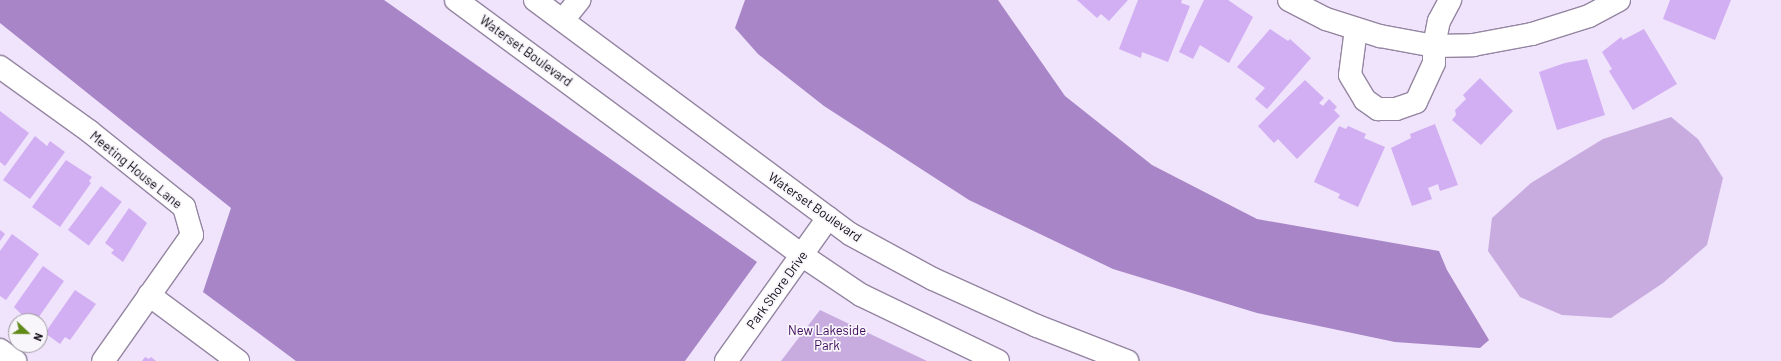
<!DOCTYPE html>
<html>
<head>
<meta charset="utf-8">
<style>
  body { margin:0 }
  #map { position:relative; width:1781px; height:361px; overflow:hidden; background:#f0e3fc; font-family:Barlow,sans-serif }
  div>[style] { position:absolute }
  .green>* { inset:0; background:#c8ace0 }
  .water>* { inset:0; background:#a885c6 }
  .building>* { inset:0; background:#d2aef2; transform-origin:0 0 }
  .roads { filter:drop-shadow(1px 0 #9485a1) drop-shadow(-1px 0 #9485a1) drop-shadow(0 1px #9485a1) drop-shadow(0 -1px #9485a1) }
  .minor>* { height:22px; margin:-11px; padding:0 11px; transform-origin:11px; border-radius:11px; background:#fff }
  span { translate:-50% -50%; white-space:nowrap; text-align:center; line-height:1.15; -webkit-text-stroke:3.5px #f8f5fb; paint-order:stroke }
  .street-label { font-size:13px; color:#0f0a14 }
  .park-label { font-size:13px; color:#3d0a5a }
  .north { position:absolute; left:8px; top:313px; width:40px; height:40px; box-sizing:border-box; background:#f8f5fb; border:1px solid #9b979f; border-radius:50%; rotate:112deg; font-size:11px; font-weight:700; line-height:16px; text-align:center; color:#0f0a14 }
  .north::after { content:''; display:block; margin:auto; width:14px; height:18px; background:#608a18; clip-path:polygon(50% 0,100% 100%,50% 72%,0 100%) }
</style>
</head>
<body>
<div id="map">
  <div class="green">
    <div style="clip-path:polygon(1671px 117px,1698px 139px,1723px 178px,1707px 245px,1663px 283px,1611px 318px,1562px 315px,1520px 297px,1488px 251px,1492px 218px,1531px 183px,1603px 139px)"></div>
    <div style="clip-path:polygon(820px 310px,927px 361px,781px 361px)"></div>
  </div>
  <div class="water">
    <div style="clip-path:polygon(0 0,384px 0,757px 262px,685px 361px,296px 361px,203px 292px,231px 208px,0 23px)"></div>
    <div style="clip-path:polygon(745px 0,998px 0,1065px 96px,1152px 165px,1257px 219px,1439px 251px,1447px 270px,1489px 340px,1480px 348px,1395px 342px,1257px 313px,1113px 269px,969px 200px,824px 106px,758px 54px,735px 28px)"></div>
  </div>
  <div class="building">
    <div style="clip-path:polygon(1077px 0,1128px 0,1109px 21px,1101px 14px,1097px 18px)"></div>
    <div style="clip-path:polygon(1138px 0,1182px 0,1181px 3px,1190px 6px,1168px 62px,1142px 52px,1141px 58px,1119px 49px)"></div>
    <div style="clip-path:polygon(1204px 0,1228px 0,1253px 17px,1229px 63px,1200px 45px,1193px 59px,1179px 52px)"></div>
    <div style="clip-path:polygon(1670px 0,1731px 0,1715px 40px,1663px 19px)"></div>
    <div style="clip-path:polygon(1270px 29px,1288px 41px,1290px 39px,1311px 58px,1267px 109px,1255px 99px,1265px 88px,1237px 67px)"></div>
    <div style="clip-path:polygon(1644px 29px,1677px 84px,1633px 110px,1609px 71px,1612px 69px,1602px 52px,1621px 37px,1623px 40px)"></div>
    <div style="clip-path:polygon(1587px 59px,1605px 115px,1557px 130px,1539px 72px,1565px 63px)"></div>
    <div style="clip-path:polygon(1480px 78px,1513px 111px,1481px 145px,1452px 120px,1456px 115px,1455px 110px,1466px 99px,1463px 95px)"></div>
    <div style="clip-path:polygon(1305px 80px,1324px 98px,1319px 103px,1323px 106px,1329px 99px,1337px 107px,1334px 110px,1340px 116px,1297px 159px,1278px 139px,1274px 143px,1258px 126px)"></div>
    <div style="clip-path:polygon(0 111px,29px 133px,5px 166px,0 162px)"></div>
    <div style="clip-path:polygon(1435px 124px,1458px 185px,1440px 191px,1438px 184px,1428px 188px,1432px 199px,1412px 206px,1391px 148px,1411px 138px,1410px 134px)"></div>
    <div style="clip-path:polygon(1339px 126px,1346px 129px,1348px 126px,1366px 134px,1364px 138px,1385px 147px,1358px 207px,1338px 198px,1340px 194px,1314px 182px)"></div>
    <div style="clip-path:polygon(35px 136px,47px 146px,50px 141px,65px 152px,30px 199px,3px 180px)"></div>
    <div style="clip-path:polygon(66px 160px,92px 177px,89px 181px,91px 183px,60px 227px,32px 207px)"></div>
    <div style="left:101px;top:186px;width:26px;height:55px;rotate:37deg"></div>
    <div style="clip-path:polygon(129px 208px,147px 223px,123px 262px,111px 253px,114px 250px,105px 243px)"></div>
    <div style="clip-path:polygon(0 230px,5px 234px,0 241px)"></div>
    <div style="clip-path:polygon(12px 234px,39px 254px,6px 300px,0 296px,0 251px)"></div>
    <div style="clip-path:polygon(43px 266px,64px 281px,36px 321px,28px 321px,14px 307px)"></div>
    <div style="clip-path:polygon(75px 290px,96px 304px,70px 340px,65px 337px,60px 344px,45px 333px)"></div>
    <div style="clip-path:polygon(145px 357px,149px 359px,151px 357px,156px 361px,142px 361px)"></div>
  </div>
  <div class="roads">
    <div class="minor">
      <div style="left:456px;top:0;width:431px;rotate:36.4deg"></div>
      <div style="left:803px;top:256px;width:70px;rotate:33.9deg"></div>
      <div style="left:861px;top:295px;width:152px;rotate:25.7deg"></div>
      <div style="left:535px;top:0;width:392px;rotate:36.6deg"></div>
      <div style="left:850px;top:234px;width:94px;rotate:28.5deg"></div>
      <div style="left:933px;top:279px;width:114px;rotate:24.3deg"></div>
      <div style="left:1037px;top:326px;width:97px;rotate:21.3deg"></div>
      <div style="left:1289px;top:0;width:42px;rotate:27.2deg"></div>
      <div style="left:1326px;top:19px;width:57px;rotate:17.5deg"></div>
      <div style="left:1380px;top:36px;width:55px;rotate:10.5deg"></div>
      <div style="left:1434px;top:46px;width:39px;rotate:-1deg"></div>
      <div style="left:1473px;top:45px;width:60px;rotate:-10.6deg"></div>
      <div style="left:1532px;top:34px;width:60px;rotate:-17.5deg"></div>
      <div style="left:1589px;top:16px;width:34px;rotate:-28deg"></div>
      <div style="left:563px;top:20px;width:26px;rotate:-51deg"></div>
      <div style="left:1356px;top:29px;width:46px;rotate:97.4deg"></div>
      <div style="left:1350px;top:75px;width:29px;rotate:59deg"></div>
      <div style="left:1365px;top:100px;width:16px;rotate:35deg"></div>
      <div style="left:1378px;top:109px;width:18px"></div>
      <div style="left:1396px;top:109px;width:21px;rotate:-19deg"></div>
      <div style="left:1416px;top:102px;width:43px;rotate:-65.2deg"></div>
      <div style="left:1434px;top:63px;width:17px;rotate:-90deg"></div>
      <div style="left:1434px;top:46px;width:25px;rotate:-79deg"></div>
      <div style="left:1439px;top:21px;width:24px;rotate:-62deg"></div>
      <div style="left:0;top:67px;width:110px;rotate:35.7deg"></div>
      <div style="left:89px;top:131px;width:122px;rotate:38.7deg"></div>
      <div style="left:184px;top:207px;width:29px;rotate:74deg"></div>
      <div style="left:192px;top:235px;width:154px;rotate:125.2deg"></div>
      <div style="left:149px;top:295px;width:111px;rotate:36.6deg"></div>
      <div style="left:0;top:350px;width:19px;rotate:36deg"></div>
      <div style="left:726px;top:361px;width:176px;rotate:-54.5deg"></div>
    </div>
  </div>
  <div class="street-label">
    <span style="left:526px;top:51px;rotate:36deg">Waterset Boulevard</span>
    <span style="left:136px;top:170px;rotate:39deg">Meeting House Lane</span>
    <span style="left:815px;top:207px;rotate:35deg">Waterset Boulevard</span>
    <span style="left:777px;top:290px;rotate:-54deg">Park Shore Drive</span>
  </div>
  <div class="park-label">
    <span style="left:827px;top:338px">New Lakeside<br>Park</span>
  </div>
  <div class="north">N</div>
</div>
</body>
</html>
